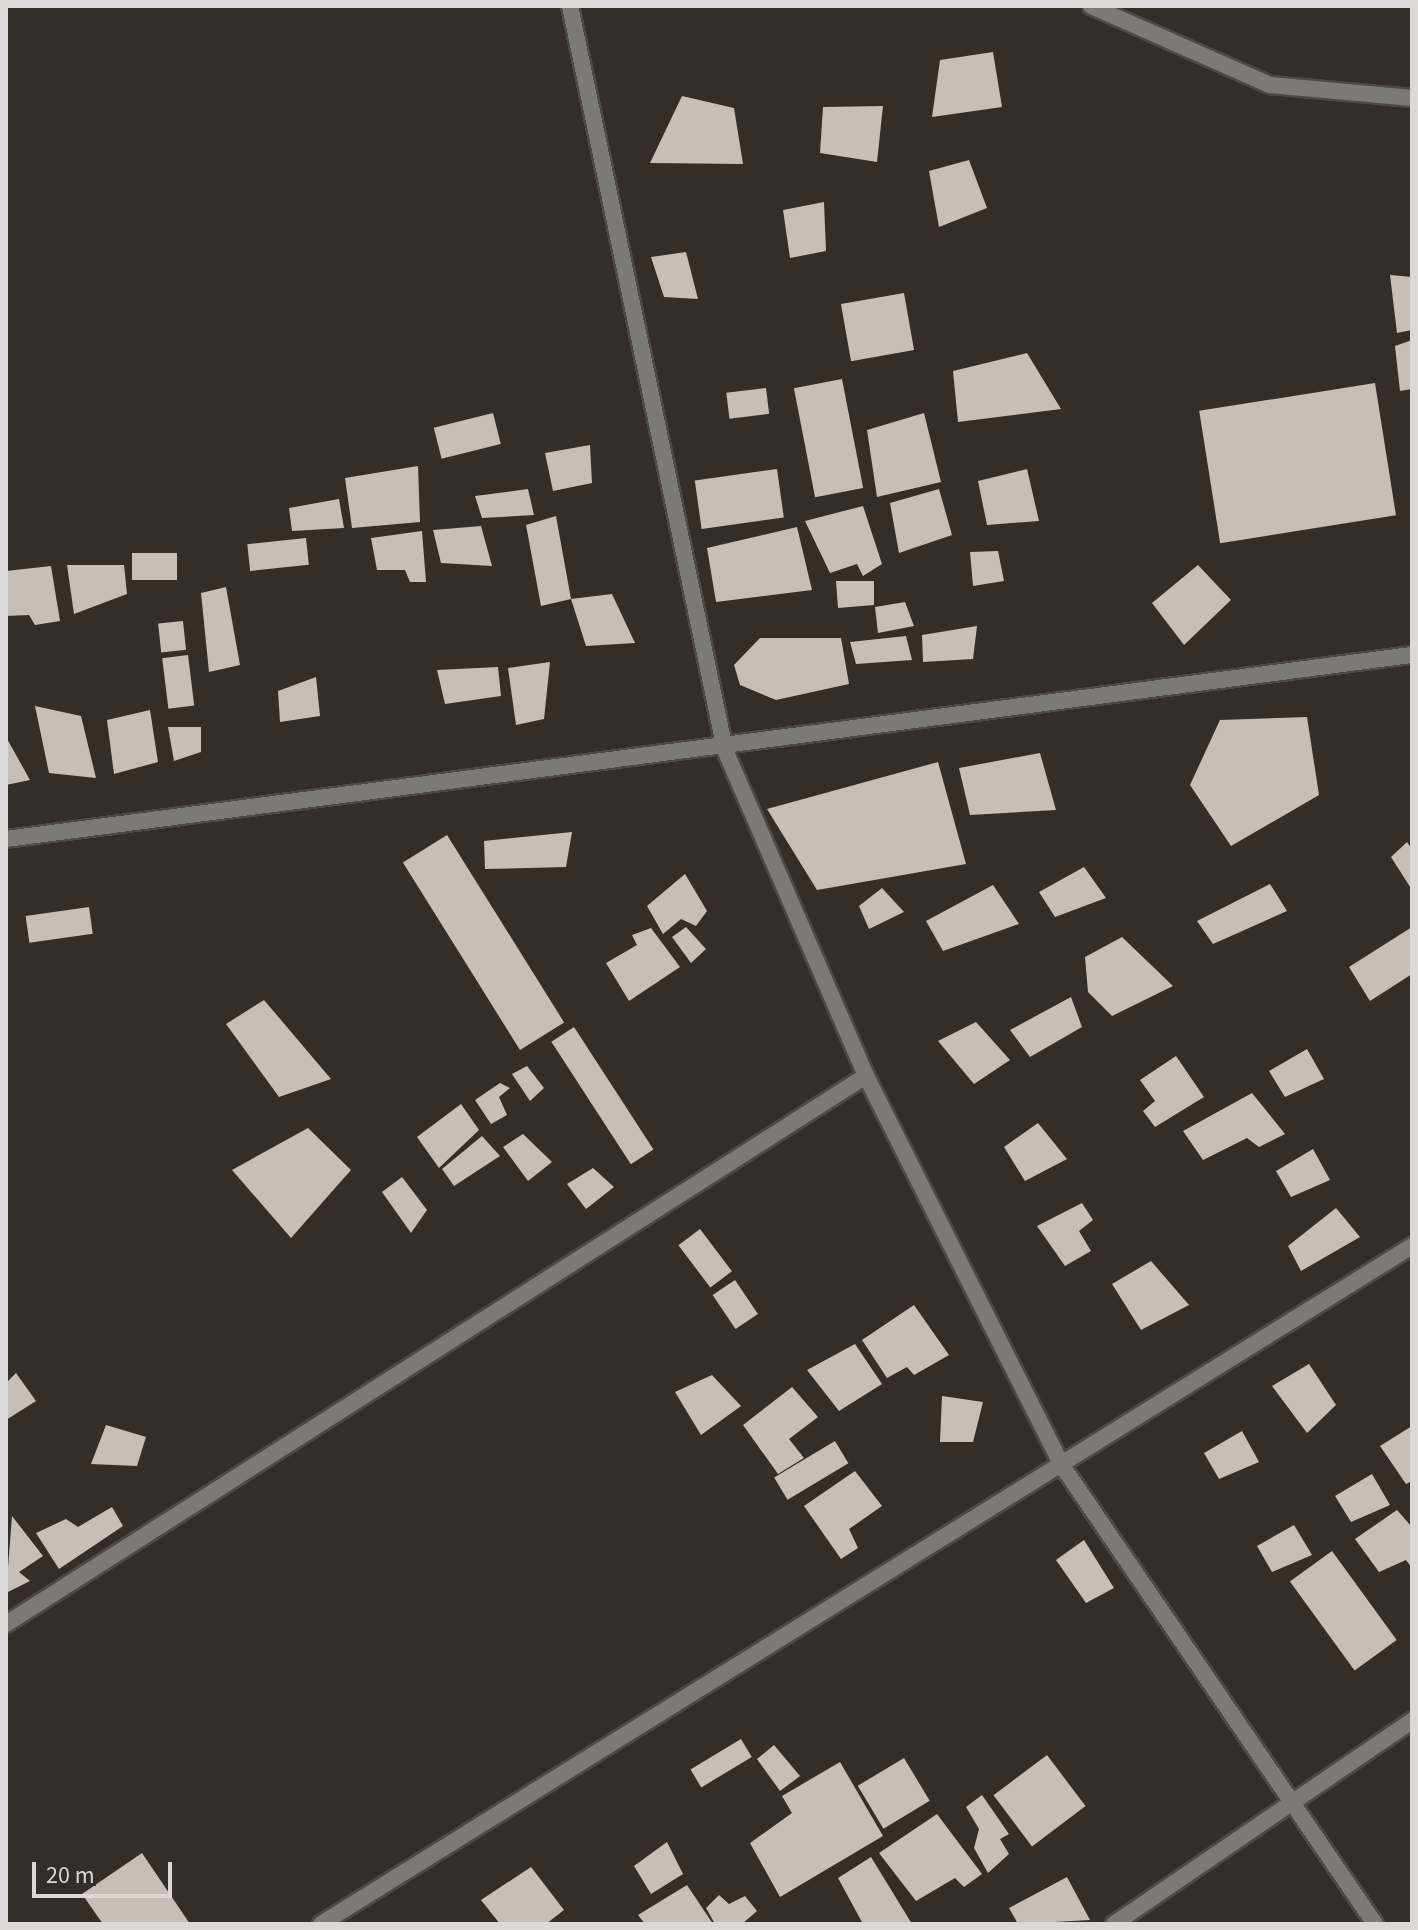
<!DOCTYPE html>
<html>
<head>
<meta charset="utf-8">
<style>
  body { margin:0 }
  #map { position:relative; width:1418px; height:1930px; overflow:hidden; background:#342d28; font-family:"Source Sans 3",sans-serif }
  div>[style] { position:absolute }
  .building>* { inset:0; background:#c8beb8; transform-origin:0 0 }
  .roads { filter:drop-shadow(2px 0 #4f4844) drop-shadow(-2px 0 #4f4844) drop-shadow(0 2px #4f4844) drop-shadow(0 -2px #4f4844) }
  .street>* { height:16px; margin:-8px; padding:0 8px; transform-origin:8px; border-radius:8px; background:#7d7a76 }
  span { translate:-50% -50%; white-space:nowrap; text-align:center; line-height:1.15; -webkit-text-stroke:8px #342d28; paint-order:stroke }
  .frame { position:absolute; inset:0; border:8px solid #ddd8d5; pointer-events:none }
  .scale { position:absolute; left:32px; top:1862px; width:140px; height:36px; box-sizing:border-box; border:4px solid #ddd8d5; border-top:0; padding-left:10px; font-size:24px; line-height:28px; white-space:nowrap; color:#ddd8d5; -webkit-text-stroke:6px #342d28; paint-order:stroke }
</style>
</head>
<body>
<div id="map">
  <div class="building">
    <div style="clip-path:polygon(993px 52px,1002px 107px,932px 117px,940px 60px)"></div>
    <div style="clip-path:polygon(682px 96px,734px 108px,743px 164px,650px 163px)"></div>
    <div style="clip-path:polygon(883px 106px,877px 162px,820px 153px,823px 107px)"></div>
    <div style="clip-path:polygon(969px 160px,987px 208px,939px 227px,929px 171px)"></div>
    <div style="clip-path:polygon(824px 202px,826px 251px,790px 258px,783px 210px)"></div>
    <div style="clip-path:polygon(686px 252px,698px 299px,664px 297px,651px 257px)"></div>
    <div style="clip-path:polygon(1390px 275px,1412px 277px,1412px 330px,1397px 333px)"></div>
    <div style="left:904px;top:293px;width:58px;height:64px;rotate:80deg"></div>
    <div style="clip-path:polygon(1412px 340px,1412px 389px,1400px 391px,1395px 346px)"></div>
    <div style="clip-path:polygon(1027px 353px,1061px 409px,958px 422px,953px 371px)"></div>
    <div style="left:842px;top:379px;width:111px;height:49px;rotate:79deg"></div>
    <div style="left:1375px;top:383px;width:134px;height:178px;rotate:81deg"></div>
    <div style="left:766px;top:388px;width:26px;height:40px;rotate:83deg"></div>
    <div style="left:493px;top:413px;width:32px;height:61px;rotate:76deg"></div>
    <div style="clip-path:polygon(924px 413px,941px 482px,877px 497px,867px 430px)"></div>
    <div style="clip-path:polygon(590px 445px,592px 483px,553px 491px,545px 453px)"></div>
    <div style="clip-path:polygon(418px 466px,420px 522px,352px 528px,345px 478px)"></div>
    <div style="left:777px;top:469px;width:49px;height:83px;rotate:82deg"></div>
    <div style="clip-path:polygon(1027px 469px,1039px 521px,987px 525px,978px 481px)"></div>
    <div style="clip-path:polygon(528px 489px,534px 515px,482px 518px,475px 496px)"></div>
    <div style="clip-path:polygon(939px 489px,952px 535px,899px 553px,890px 503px)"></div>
    <div style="clip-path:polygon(339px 499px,344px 528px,292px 531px,289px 508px)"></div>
    <div style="clip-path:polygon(863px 506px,882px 564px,863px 576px,857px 564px,830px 573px,805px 521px)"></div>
    <div style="clip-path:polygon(556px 516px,571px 599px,612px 594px,635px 643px,586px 646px,571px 599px,541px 606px,526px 525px)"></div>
    <div style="clip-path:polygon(481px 526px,492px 566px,441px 563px,433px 530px)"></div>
    <div style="clip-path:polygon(797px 527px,812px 590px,716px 602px,707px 548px)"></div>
    <div style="clip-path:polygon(422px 531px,426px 582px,410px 582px,405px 570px,377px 570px,371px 538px)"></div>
    <div style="left:306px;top:538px;width:27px;height:59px;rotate:84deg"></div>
    <div style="clip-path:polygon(998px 551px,1004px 581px,973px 586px,970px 552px)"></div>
    <div style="left:177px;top:553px;width:27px;height:45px;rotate:90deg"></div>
    <div style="clip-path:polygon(67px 565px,124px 565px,127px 594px,74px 614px)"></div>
    <div style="clip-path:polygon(1198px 565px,1231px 600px,1184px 645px,1152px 603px)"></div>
    <div style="clip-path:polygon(51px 566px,60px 621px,35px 625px,29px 615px,6px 616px,6px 571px)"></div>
    <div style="clip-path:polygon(836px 581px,874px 581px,874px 605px,838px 608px)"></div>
    <div style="clip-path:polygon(226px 587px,240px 665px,209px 672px,201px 593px)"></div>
    <div style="clip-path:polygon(905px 602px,914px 626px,878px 633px,875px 607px)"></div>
    <div style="left:183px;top:621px;width:29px;height:25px;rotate:84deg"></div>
    <div style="clip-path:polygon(977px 626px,973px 659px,923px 662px,922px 635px)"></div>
    <div style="clip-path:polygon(906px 636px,912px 660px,856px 664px,850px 642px)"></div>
    <div style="clip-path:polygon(760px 638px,841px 638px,849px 684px,776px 700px,740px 685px,734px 665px)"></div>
    <div style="left:188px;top:655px;width:51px;height:26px;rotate:83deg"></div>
    <div style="clip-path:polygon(550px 662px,544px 719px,516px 725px,508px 668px)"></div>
    <div style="clip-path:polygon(498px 667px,501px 696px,445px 704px,437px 670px)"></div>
    <div style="clip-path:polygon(316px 677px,320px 716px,280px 722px,278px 691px)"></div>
    <div style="clip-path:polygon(35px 706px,81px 716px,96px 778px,49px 773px)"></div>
    <div style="clip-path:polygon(150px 710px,158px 762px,114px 774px,107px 720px)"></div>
    <div style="clip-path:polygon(1307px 717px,1319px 795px,1231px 846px,1190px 785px,1220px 720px)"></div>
    <div style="clip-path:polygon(168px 727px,201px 727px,201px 752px,174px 761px)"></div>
    <div style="clip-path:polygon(6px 737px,30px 780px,6px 785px)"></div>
    <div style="clip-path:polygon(1040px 753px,1056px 810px,970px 815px,959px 768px)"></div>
    <div style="clip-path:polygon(938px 762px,966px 864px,817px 890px,767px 809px)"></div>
    <div style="clip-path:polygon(572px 832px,566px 867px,485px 869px,484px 841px)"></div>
    <div style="left:447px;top:835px;width:221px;height:52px;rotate:58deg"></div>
    <div style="clip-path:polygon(1407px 842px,1412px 849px,1412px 890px,1391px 857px)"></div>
    <div style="clip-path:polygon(1084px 867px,1106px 898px,1055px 917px,1039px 892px)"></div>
    <div style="clip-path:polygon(685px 874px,707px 911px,696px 926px,681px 919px,663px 934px,647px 906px)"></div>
    <div style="clip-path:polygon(1270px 884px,1287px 911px,1213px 944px,1197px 921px)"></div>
    <div style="clip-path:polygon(993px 885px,1019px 924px,943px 951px,926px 921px)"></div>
    <div style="clip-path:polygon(882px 888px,904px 912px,869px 929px,859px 906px)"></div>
    <div style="left:89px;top:907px;width:27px;height:64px;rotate:82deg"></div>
    <div style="clip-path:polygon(686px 927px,706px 949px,691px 963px,672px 937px)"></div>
    <div style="clip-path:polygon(1412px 927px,1412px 974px,1370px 1001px,1349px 967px)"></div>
    <div style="clip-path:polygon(651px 928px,680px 967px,629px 1001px,606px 963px,637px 945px,632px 935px)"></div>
    <div style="clip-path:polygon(1122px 937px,1173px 986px,1112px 1016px,1088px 992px,1085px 957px)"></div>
    <div style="clip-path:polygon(1071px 997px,1082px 1027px,1030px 1057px,1010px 1030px)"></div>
    <div style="clip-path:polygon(264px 1000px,331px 1079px,279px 1097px,226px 1024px)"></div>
    <div style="clip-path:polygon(976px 1022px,1010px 1060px,974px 1084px,938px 1041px)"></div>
    <div style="left:574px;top:1027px;width:146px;height:27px;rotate:57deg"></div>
    <div style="clip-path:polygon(1307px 1049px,1324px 1079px,1285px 1097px,1269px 1071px)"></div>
    <div style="clip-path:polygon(1176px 1056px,1204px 1097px,1155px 1127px,1143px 1111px,1155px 1101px,1140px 1080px)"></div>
    <div style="clip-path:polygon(527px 1066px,544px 1088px,530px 1101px,512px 1074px)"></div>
    <div style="clip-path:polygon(500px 1083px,510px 1088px,499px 1097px,507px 1115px,491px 1124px,475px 1100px)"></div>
    <div style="clip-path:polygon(1252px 1093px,1285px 1134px,1259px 1147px,1247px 1138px,1203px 1160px,1183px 1131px)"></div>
    <div style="clip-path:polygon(461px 1104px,479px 1130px,439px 1168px,417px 1137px)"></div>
    <div style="clip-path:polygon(1038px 1123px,1067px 1159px,1025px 1181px,1004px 1147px)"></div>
    <div style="clip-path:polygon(308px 1128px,351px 1170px,291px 1238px,232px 1170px)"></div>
    <div style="clip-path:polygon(523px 1134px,552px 1162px,528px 1181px,503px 1147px)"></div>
    <div style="clip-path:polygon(482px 1136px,500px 1156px,454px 1186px,442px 1169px)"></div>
    <div style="clip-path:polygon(1313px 1149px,1330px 1180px,1291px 1197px,1276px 1171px)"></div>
    <div style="clip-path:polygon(593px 1168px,614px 1187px,586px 1209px,567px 1184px)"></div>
    <div style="clip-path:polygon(402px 1177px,427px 1210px,411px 1233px,382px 1192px)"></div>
    <div style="clip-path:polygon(1082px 1203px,1093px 1220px,1079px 1231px,1091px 1251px,1065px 1266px,1037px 1226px)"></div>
    <div style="clip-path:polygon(1336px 1208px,1360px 1237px,1301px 1271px,1288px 1246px)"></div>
    <div style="left:700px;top:1229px;width:53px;height:27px;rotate:53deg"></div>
    <div style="clip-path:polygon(1151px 1261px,1189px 1305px,1141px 1330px,1112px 1284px)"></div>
    <div style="left:735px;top:1280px;width:41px;height:27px;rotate:56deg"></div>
    <div style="clip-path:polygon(914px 1305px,949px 1355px,914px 1375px,907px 1367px,887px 1378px,862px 1340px)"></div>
    <div style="clip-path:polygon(855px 1344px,882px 1384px,839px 1411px,807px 1370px)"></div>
    <div style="clip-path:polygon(1309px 1364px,1336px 1405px,1307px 1433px,1272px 1386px)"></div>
    <div style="clip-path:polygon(16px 1373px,36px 1401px,6px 1420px,6px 1383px)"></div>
    <div style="clip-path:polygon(712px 1375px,741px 1406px,701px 1435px,675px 1392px)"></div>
    <div style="clip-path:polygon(792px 1387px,818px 1417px,789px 1439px,804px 1458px,778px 1474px,743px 1425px)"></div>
    <div style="clip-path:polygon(942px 1396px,983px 1402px,973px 1442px,940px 1442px)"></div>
    <div style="clip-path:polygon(106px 1425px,146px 1437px,137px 1466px,91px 1464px)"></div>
    <div style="clip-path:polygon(1412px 1426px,1412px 1481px,1406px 1484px,1380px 1446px)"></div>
    <div style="clip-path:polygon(1242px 1431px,1259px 1462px,1219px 1479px,1204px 1453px)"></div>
    <div style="left:835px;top:1441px;width:26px;height:71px;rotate:59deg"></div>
    <div style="clip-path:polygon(855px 1471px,882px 1506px,849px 1529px,858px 1548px,841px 1559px,804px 1506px)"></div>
    <div style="clip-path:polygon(1372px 1474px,1390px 1505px,1351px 1522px,1335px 1496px)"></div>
    <div style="clip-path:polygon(112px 1507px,123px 1526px,59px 1569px,36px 1533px,66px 1519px,78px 1527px)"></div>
    <div style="clip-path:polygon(1397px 1510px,1412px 1527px,1412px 1568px,1406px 1560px,1379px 1572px,1355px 1539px)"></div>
    <div style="clip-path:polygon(12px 1516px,43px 1556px,19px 1572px,30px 1581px,6px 1593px)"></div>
    <div style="clip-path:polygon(1294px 1525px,1312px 1555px,1272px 1572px,1257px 1546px)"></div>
    <div style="clip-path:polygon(1084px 1540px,1114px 1588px,1086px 1603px,1056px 1560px)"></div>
    <div style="left:1332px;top:1551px;width:110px;height:52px;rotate:54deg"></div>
    <div style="left:741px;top:1739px;width:21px;height:59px;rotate:59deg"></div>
    <div style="clip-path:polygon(774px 1745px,800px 1776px,780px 1791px,757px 1759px)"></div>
    <div style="left:1047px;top:1755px;width:64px;height:67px;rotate:53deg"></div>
    <div style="left:904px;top:1758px;width:50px;height:54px;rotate:59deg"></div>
    <div style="clip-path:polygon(840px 1762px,883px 1836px,780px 1897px,750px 1843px,792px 1813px,782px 1796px)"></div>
    <div style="clip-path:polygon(982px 1795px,1009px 1834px,1000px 1839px,1009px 1854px,988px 1873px,974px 1848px,979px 1829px,966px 1807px)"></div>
    <div style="clip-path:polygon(937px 1814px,982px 1874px,964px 1887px,955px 1878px,916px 1901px,879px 1853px)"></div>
    <div style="clip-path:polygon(667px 1842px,683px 1874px,651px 1894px,634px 1866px)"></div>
    <div style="clip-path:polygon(142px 1853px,190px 1924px,103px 1924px,82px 1894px)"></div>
    <div style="clip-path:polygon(871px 1857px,912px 1924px,863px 1924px,838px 1878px)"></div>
    <div style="clip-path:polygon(531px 1867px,564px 1910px,546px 1924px,500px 1924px,481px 1900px)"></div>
    <div style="clip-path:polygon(1067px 1877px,1090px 1920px,1018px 1924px,1009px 1908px)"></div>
    <div style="clip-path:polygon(687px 1885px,713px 1924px,645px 1924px,638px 1915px)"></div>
    <div style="clip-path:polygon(719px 1895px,729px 1904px,745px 1896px,757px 1911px,742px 1924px,715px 1924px,706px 1908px)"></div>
  </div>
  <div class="roads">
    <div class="street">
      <div style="left:570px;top:6px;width:760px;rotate:78.23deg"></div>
      <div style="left:725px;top:750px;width:355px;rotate:66.6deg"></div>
      <div style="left:866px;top:1076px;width:438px;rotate:63.3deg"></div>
      <div style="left:1063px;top:1467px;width:553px;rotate:55.68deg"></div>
      <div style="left:1091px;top:6px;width:196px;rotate:23.8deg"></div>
      <div style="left:1270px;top:85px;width:143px;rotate:5.2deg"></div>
      <div style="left:6px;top:839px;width:1418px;rotate:-7.46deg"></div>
      <div style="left:6px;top:1624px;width:1020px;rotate:-32.51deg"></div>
      <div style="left:321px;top:1924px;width:1285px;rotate:-31.86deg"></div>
      <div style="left:1114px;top:1924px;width:361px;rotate:-34.3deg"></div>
    </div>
  </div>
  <div class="frame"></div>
  <div class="scale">20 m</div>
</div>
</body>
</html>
